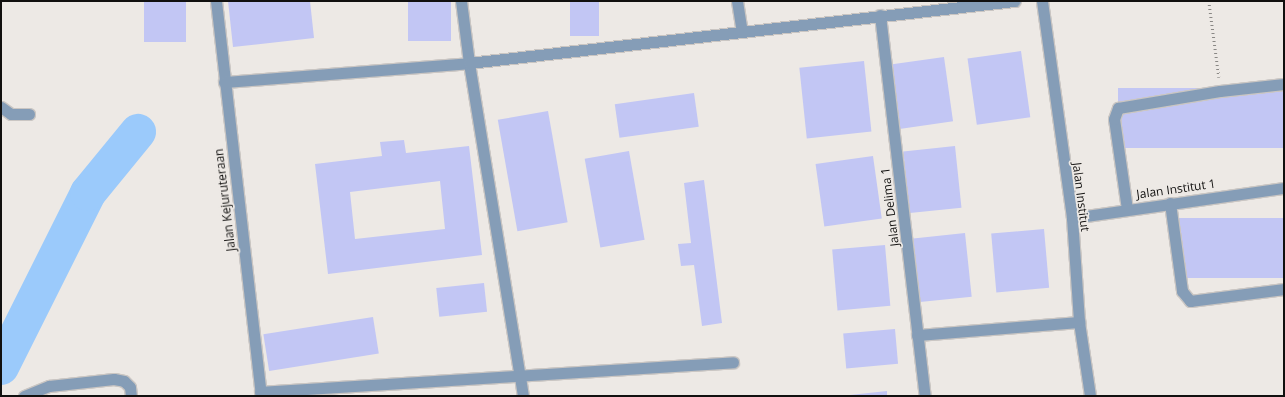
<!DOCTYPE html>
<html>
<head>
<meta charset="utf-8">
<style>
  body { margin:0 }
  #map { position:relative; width:1285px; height:397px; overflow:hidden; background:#ede9e5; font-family:"Open Sans",sans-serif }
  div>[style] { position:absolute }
  .river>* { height:36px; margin:-18px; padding:0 18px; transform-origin:18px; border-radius:18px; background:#9bcafb }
  .building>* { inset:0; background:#c2c6f4; transform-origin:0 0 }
  .path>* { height:2.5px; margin-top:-1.25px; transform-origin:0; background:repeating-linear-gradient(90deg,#8a8885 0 1px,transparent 0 4px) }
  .roads { filter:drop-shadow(1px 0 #cac6c3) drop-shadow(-1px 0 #cac6c3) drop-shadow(0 1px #cac6c3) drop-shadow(0 -1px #cac6c3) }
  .service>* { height:11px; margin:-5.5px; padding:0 5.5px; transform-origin:5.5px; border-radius:5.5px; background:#859db7 }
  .minor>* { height:11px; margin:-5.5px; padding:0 5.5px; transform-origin:5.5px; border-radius:5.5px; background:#859db7 }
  span { translate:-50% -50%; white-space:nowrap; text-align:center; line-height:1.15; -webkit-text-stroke:3.5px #ede9e5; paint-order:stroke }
  .street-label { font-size:12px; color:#11100f }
  .frame { position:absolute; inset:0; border:2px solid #11100f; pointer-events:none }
</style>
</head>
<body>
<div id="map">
  <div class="river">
    <div style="left:1px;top:367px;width:195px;rotate:-63.4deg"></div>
    <div style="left:88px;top:193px;width:79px;rotate:-50.7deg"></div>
  </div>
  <div class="building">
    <div style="left:144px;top:1px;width:42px;height:41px"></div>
    <div style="clip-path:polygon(228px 1px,310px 1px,314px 38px,233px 47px)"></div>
    <div style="left:408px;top:1px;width:43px;height:40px"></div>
    <div style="left:570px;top:1px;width:29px;height:35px"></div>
    <div style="left:1021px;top:51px;width:67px;height:54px;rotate:82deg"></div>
    <div style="left:944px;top:57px;width:65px;height:54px;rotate:82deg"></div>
    <div style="left:864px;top:61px;width:71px;height:65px;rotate:84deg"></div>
    <div style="left:1284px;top:88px;width:60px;height:166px;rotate:90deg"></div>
    <div style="left:694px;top:93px;width:34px;height:80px;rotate:82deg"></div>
    <div style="left:548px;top:111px;width:113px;height:51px;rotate:80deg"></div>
    <div style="clip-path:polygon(evenodd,404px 140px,406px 153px,469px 146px,482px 255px,328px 274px,315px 164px,382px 156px,380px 142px,404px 140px,440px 181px,445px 229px,355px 239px,350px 192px,440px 181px)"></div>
    <div style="left:955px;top:146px;width:62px;height:52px;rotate:84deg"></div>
    <div style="left:629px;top:151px;width:90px;height:45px;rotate:80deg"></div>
    <div style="left:873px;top:156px;width:63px;height:58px;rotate:82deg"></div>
    <div style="clip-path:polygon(704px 180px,722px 323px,702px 326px,694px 265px,681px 266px,678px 244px,691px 243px,684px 183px)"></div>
    <div style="left:1284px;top:218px;width:60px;height:108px;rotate:90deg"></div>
    <div style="left:1044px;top:229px;width:59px;height:53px;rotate:85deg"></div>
    <div style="left:965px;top:233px;width:64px;height:52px;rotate:84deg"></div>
    <div style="left:885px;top:245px;width:61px;height:53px;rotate:85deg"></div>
    <div style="left:484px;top:283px;width:29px;height:48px;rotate:84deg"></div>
    <div style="left:373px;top:317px;width:37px;height:111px;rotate:81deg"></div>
    <div style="left:895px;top:329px;width:35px;height:52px;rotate:85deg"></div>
    <div style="clip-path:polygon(887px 391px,887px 396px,850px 396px,850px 395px)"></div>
  </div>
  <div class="path">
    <div style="left:1209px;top:1px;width:77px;rotate:82.5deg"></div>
  </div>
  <div class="roads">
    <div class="service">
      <div style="left:461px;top:1px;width:63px;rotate:82.6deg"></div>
      <div style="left:737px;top:1px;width:30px;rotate:81deg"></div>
      <div style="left:1px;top:107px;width:12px;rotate:35deg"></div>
      <div style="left:11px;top:114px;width:18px"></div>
      <div style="left:1170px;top:203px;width:89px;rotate:82.2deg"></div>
      <div style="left:1182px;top:291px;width:13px;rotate:51deg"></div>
      <div style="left:1190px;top:301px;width:95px;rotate:-7.3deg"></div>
      <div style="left:1127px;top:209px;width:91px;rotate:-98.2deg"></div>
      <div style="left:1114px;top:119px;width:12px;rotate:-70deg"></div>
      <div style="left:1118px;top:108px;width:103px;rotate:-9.5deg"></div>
      <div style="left:1220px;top:91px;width:64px;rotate:-6.2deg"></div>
      <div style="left:520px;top:377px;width:19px;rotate:81deg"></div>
      <div style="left:24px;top:396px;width:27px;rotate:-22deg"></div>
      <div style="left:49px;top:386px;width:65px;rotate:-6.1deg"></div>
      <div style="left:114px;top:379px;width:10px;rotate:11deg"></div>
      <div style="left:124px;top:381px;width:8px;rotate:45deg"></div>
      <div style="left:130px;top:387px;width:9px;rotate:84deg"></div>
    </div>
    <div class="minor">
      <div style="left:216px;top:1px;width:398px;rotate:83.5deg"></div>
      <div style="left:1042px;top:1px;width:219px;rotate:82.1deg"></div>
      <div style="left:1072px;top:218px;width:104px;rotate:86.1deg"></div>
      <div style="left:1079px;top:322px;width:75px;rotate:81.5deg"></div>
      <div style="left:880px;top:15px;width:384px;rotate:83.3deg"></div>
      <div style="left:469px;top:63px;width:318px;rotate:80.8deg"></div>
      <div style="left:224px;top:82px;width:246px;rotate:-4.4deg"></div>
      <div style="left:469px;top:63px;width:549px;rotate:-6.49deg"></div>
      <div style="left:1072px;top:218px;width:214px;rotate:-8.1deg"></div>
      <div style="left:917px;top:335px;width:163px;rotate:-4.6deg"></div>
      <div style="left:260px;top:392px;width:474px;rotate:-3.6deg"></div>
    </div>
  </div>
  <div class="street-label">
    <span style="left:1176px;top:189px;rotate:-8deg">Jalan Institut 1</span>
    <span style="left:1081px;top:197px;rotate:83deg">Jalan Institut</span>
    <span style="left:225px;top:200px;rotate:-97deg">Jalan Kejuruteraan</span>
    <span style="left:890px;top:207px;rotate:-97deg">Jalan Delima 1</span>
  </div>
  <div class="frame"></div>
</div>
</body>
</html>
